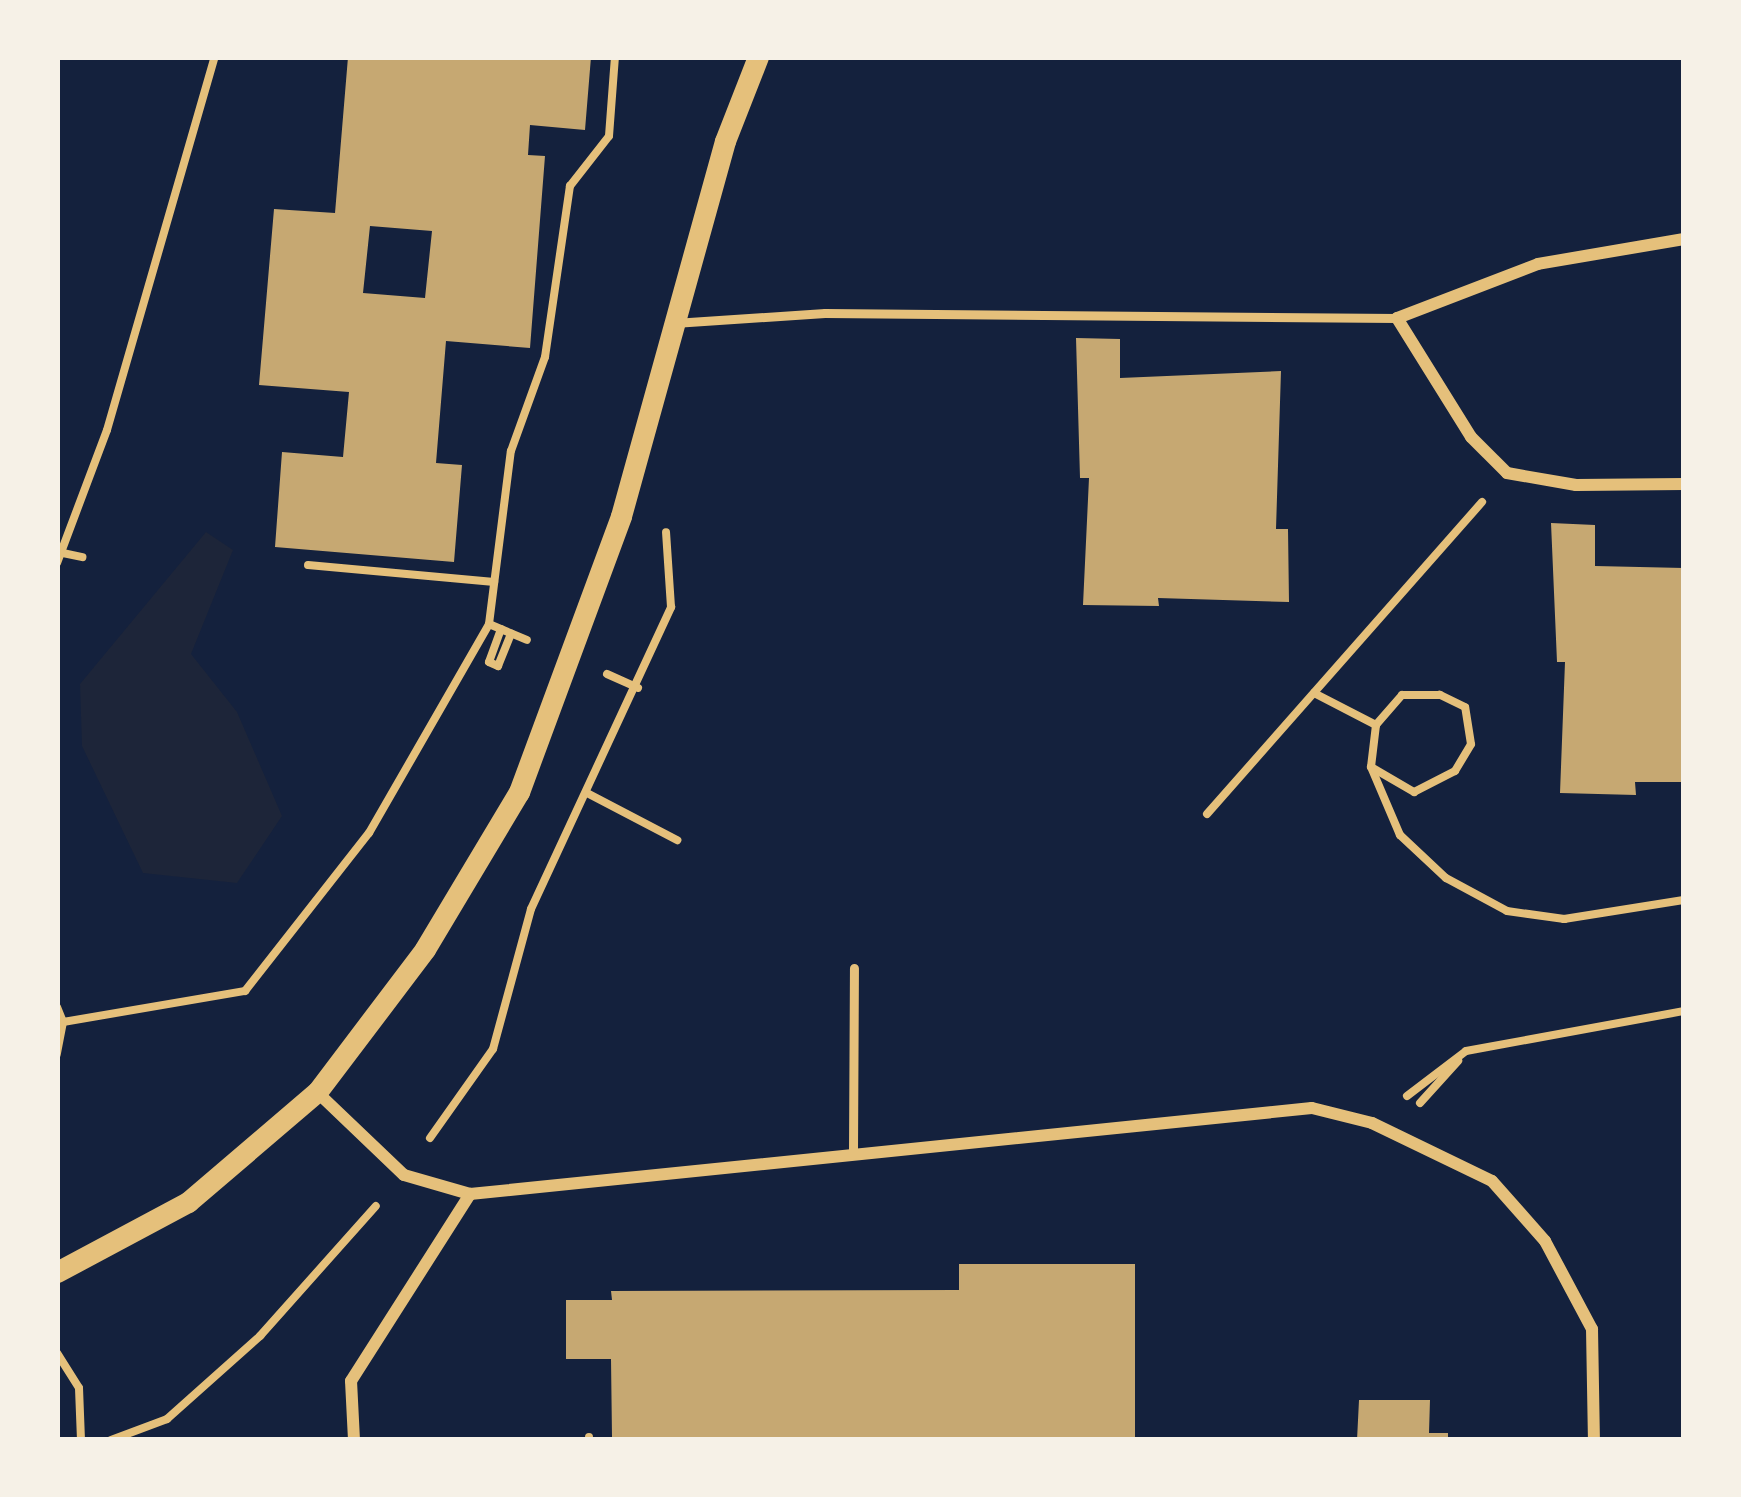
<!DOCTYPE html>
<html>
<head>
<meta charset="utf-8">
<style>
  body { margin:0 }
  #map { position:relative; width:1741px; height:1497px; overflow:hidden; background:#14213d; font-family:"Open Sans",sans-serif }
  div>[style] { position:absolute }
  .green>* { inset:0; background:#1d2539 }
  .building>* { inset:0; background:#c6a872 }
  .path>* { height:8px; margin:-4px; padding:0 4px; transform-origin:4px; border-radius:4px; background:#e5c07b }
  .service>* { height:9px; margin:-4.5px; padding:0 4.5px; transform-origin:4.5px; border-radius:4.5px; background:#e5c07b }
  .minor>* { height:12px; margin:-6px; padding:0 6px; transform-origin:6px; border-radius:6px; background:#e5c07b }
  .tertiary>* { height:21px; margin:-10.5px; padding:0 10.5px; transform-origin:10.5px; border-radius:10.5px; background:#e5c07b }
  span { translate:-50% -50%; white-space:nowrap; text-align:center; line-height:1.15; -webkit-text-stroke:12px #f6f1e7; paint-order:stroke }
  .frame { position:absolute; inset:0; border:60px solid #f6f1e7; pointer-events:none }
</style>
</head>
<body>
<div id="map">
  <div class="green">
    <div style="clip-path:polygon(206px 532px,233px 550px,191px 654px,237px 712px,282px 816px,237px 883px,143px 873px,82px 746px,80px 684px)"></div>
  </div>
  <div class="building">
    <div style="clip-path:polygon(evenodd,348px 57px,591px 57px,585px 130px,530px 125px,528px 155px,545px 156px,530px 348px,446px 341px,436px 463px,462px 465px,454px 562px,275px 547px,282px 452px,343px 457px,349px 392px,259px 385px,274px 209px,335px 213px,348px 57px,370px 226px,432px 231px,425px 298px,363px 293px,370px 226px)"></div>
    <div style="clip-path:polygon(1076px 338px,1120px 339px,1120px 378px,1281px 371px,1276px 529px,1288px 529px,1289px 602px,1158px 598px,1159px 606px,1083px 605px,1089px 478px,1080px 478px)"></div>
    <div style="clip-path:polygon(1551px 523px,1595px 525px,1595px 566px,1684px 568px,1684px 782px,1635px 782px,1636px 795px,1560px 793px,1565px 662px,1557px 662px)"></div>
    <div style="clip-path:polygon(959px 1264px,1135px 1264px,1135px 1440px,612px 1438px,611px 1359px,566px 1359px,566px 1300px,612px 1300px,611px 1291px,959px 1290px)"></div>
    <div style="clip-path:polygon(1359px 1400px,1430px 1400px,1429px 1433px,1448px 1433px,1448px 1440px,1357px 1440px)"></div>
  </div>
  <div class="path">
    <div style="left:58px;top:552px;width:25px;rotate:12deg"></div>
    <div style="left:57px;top:563px;width:142px;rotate:-69.4deg"></div>
    <div style="left:107px;top:430px;width:388px;rotate:-73.9deg"></div>
    <div style="left:308px;top:565px;width:187px;rotate:5.2deg"></div>
    <div style="left:489px;top:624px;width:41px;rotate:22.8deg"></div>
    <div style="left:501px;top:629px;width:35px;rotate:110deg"></div>
    <div style="left:489px;top:662px;width:10px;rotate:24deg"></div>
    <div style="left:498px;top:666px;width:35px;rotate:-68deg"></div>
    <div style="left:607px;top:674px;width:34px;rotate:24deg"></div>
    <div style="left:1314px;top:693px;width:70px;rotate:27.3deg"></div>
    <div style="left:1371px;top:767px;width:50px;rotate:30.2deg"></div>
    <div style="left:1414px;top:792px;width:46px;rotate:-27.1deg"></div>
    <div style="left:1455px;top:771px;width:31px;rotate:-59deg"></div>
    <div style="left:1471px;top:744px;width:37px;rotate:-99deg"></div>
    <div style="left:1465px;top:707px;width:28px;rotate:-154deg"></div>
    <div style="left:1440px;top:695px;width:38px;rotate:180deg"></div>
    <div style="left:1402px;top:695px;width:40px;rotate:131deg"></div>
    <div style="left:1376px;top:725px;width:42px;rotate:96.8deg"></div>
    <div style="left:1371px;top:767px;width:74px;rotate:66.9deg"></div>
    <div style="left:1400px;top:835px;width:63px;rotate:43.1deg"></div>
    <div style="left:1446px;top:878px;width:69px;rotate:28.4deg"></div>
    <div style="left:1507px;top:911px;width:58px;rotate:8deg"></div>
    <div style="left:1564px;top:919px;width:121px;rotate:-9deg"></div>
    <div style="left:587px;top:793px;width:102px;rotate:27.6deg"></div>
    <div style="left:1207px;top:814px;width:416px;rotate:-48.6deg"></div>
    <div style="left:57px;top:1007px;width:16px;rotate:68deg"></div>
    <div style="left:63px;top:1022px;width:33px;rotate:101deg"></div>
    <div style="left:63px;top:1022px;width:185px;rotate:-9.7deg"></div>
    <div style="left:245px;top:991px;width:201px;rotate:-51.9deg"></div>
    <div style="left:369px;top:833px;width:241px;rotate:-60.1deg"></div>
    <div style="left:489px;top:624px;width:174px;rotate:-82.8deg"></div>
    <div style="left:511px;top:451px;width:100px;rotate:-70.1deg"></div>
    <div style="left:545px;top:357px;width:173px;rotate:-81.7deg"></div>
    <div style="left:570px;top:186px;width:63px;rotate:-52deg"></div>
    <div style="left:609px;top:136px;width:79px;rotate:-85.7deg"></div>
    <div style="left:1407px;top:1096px;width:74px;rotate:-37.3deg"></div>
    <div style="left:1466px;top:1051px;width:222px;rotate:-10.4deg"></div>
    <div style="left:1420px;top:1103px;width:57px;rotate:-47.9deg"></div>
    <div style="left:430px;top:1138px;width:109px;rotate:-54.7deg"></div>
    <div style="left:493px;top:1049px;width:145px;rotate:-74.8deg"></div>
    <div style="left:531px;top:909px;width:333px;rotate:-65.1deg"></div>
    <div style="left:671px;top:607px;width:75px;rotate:-93.8deg"></div>
    <div style="left:57px;top:1353px;width:41px;rotate:57.8deg"></div>
    <div style="left:79px;top:1388px;width:52px;rotate:87.8deg"></div>
    <div style="left:589px;top:1437px;width:3px;rotate:90deg"></div>
    <div style="left:111px;top:1440px;width:60px;rotate:-20.6deg"></div>
    <div style="left:167px;top:1419px;width:125px;rotate:-41.7deg"></div>
    <div style="left:260px;top:1336px;width:174px;rotate:-48.3deg"></div>
  </div>
  <div class="service">
    <div style="left:674px;top:323px;width:151px;rotate:-3.8deg"></div>
    <div style="left:825px;top:313px;width:572px;rotate:0.5deg"></div>
    <div style="left:853px;top:1151px;width:183px;rotate:-89.7deg"></div>
  </div>
  <div class="minor">
    <div style="left:1684px;top:239px;width:148px;rotate:170.3deg"></div>
    <div style="left:1538px;top:264px;width:151px;rotate:159deg"></div>
    <div style="left:1397px;top:318px;width:140px;rotate:58.1deg"></div>
    <div style="left:1471px;top:437px;width:51px;rotate:45deg"></div>
    <div style="left:1507px;top:473px;width:70px;rotate:9.9deg"></div>
    <div style="left:1576px;top:485px;width:108px;rotate:-0.5deg"></div>
    <div style="left:317px;top:1092px;width:120px;rotate:43.7deg"></div>
    <div style="left:404px;top:1175px;width:69px;rotate:16.1deg"></div>
    <div style="left:470px;top:1194px;width:846px;rotate:-5.83deg"></div>
    <div style="left:1312px;top:1108px;width:62px;rotate:14deg"></div>
    <div style="left:1372px;top:1123px;width:133px;rotate:25.8deg"></div>
    <div style="left:1492px;top:1181px;width:80px;rotate:48.5deg"></div>
    <div style="left:1545px;top:1241px;width:100px;rotate:61.9deg"></div>
    <div style="left:1592px;top:1329px;width:111px;rotate:89deg"></div>
    <div style="left:354px;top:1440px;width:59px;rotate:-92.9deg"></div>
    <div style="left:351px;top:1381px;width:222px;rotate:-57.5deg"></div>
  </div>
  <div class="tertiary">
    <div style="left:57px;top:1272px;width:149px;rotate:-28.1deg"></div>
    <div style="left:188px;top:1202px;width:170px;rotate:-40.5deg"></div>
    <div style="left:317px;top:1092px;width:179px;rotate:-52.9deg"></div>
    <div style="left:425px;top:949px;width:183px;rotate:-59.1deg"></div>
    <div style="left:519px;top:792px;width:294px;rotate:-69.7deg"></div>
    <div style="left:621px;top:516px;width:389px;rotate:-74.5deg"></div>
    <div style="left:725px;top:141px;width:90px;rotate:-68.6deg"></div>
  </div>
  <div class="frame"></div>
</div>
</body>
</html>
